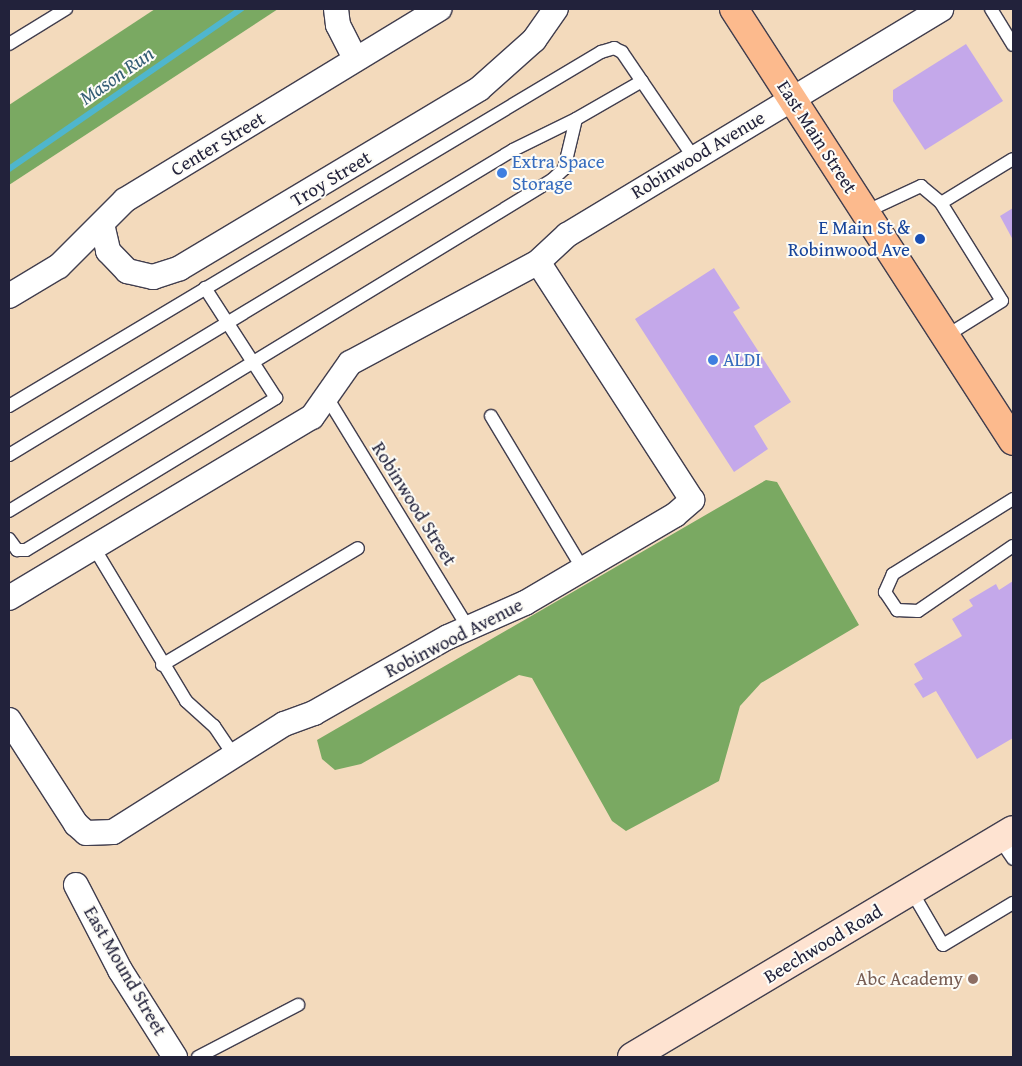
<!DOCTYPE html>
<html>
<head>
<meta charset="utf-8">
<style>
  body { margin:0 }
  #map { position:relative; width:1022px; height:1066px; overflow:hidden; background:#f3dabc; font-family:"Gentium Book Plus",serif }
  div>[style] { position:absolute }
  .forest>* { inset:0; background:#7aa962 }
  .stream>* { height:6px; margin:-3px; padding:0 3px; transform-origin:3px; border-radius:3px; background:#4fb6cd }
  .building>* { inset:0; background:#c4a8ea }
  .roads { filter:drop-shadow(1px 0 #413e4e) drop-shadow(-1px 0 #413e4e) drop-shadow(0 1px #413e4e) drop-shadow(0 -1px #413e4e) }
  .lane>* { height:12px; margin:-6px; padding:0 6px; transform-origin:6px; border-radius:6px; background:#fff }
  .street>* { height:24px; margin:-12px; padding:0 12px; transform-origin:12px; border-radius:12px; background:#fff }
  .secondary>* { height:28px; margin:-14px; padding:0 14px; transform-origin:14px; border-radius:14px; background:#fee3d1 }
  .primary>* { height:28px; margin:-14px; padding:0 14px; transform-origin:14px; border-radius:14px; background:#fcba8d }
  .dots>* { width:14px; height:14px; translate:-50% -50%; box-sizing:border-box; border:2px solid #fdfcf7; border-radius:50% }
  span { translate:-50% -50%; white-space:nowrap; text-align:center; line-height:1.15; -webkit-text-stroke:4px #fdfcf7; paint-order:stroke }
  .street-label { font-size:19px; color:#22223b }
  .shop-label { font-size:19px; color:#366cbe }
  .left { translate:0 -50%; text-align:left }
  .transit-label { font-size:19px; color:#164399 }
  .right { translate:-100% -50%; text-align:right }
  .education-label { font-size:19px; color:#785e54 }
  .water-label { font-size:20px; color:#345d75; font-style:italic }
  .frame { position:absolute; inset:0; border:10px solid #22223b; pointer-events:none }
</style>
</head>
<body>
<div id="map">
  <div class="forest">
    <div style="clip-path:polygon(155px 9px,278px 9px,9px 185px,9px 105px)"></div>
    <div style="clip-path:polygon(766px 480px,777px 482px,859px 625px,761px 683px,740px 706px,719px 781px,626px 831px,612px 821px,532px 678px,519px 675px,361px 764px,335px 770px,322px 759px,317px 740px)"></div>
  </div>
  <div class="stream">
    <div style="left:9px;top:169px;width:282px;rotate:-34.6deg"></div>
  </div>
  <div class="building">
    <div style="clip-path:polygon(966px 44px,1003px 101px,925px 150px,893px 101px,893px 90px)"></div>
    <div style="clip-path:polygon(1013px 208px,1013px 240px,1000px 216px)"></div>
    <div style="clip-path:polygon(714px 268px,740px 308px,733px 312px,791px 402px,754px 426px,768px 449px,734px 472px,635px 319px)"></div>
    <div style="clip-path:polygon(1013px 581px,1013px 738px,977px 759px,936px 691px,923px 698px,914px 684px,923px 679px,914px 664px,962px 636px,952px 619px,973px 606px,969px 600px,996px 584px,999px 590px)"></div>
  </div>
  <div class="roads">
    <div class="lane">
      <div style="left:991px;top:9px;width:42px;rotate:58.6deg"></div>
      <div style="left:9px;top:44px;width:67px;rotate:-31.6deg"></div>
      <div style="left:941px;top:203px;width:84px;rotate:-31.4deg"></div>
      <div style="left:865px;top:212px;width:62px;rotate:-24.9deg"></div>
      <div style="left:921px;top:186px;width:26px;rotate:40deg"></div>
      <div style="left:941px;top:203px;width:115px;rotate:58.1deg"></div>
      <div style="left:1002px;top:301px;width:66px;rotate:148deg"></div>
      <div style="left:328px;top:399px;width:270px;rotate:58.5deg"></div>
      <div style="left:9px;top:406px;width:690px;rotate:-30.88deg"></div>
      <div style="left:601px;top:52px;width:14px;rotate:-17deg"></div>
      <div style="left:614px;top:48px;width:9px;rotate:27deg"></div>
      <div style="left:622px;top:52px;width:128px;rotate:55.8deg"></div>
      <div style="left:491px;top:416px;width:179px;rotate:59deg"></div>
      <div style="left:9px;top:455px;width:589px;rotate:-31.18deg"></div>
      <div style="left:513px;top:150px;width:70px;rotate:-26.2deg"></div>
      <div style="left:1013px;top:499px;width:142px;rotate:148deg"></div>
      <div style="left:893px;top:574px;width:20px;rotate:114deg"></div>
      <div style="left:885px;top:592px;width:22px;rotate:56deg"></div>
      <div style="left:897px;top:610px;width:21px;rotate:3deg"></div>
      <div style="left:918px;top:611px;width:115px;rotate:-34.4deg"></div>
      <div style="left:9px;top:511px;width:636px;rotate:-31.37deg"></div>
      <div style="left:552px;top:180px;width:16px;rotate:-43deg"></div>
      <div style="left:564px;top:169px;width:51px;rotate:-76.5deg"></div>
      <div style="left:576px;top:119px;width:76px;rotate:-29.9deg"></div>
      <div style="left:9px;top:539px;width:14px;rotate:54deg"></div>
      <div style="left:17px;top:550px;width:9px"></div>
      <div style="left:26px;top:550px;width:293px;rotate:-31.3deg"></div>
      <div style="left:276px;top:398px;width:131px;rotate:-122.8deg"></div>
      <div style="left:93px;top:546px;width:181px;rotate:59deg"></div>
      <div style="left:186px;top:701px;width:38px;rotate:42deg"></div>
      <div style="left:214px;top:726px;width:37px;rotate:56deg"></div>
      <div style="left:162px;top:665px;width:228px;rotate:-30.8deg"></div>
      <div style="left:999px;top:838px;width:25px;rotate:56deg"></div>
      <div style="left:912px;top:892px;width:61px;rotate:59.7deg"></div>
      <div style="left:943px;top:945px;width:82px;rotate:-31deg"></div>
      <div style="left:198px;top:1057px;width:113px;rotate:-27.5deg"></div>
    </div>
    <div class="street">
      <div style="left:336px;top:9px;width:16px;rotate:83deg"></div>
      <div style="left:338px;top:25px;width:38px;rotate:63deg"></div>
      <div style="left:102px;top:224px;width:28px;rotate:77deg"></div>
      <div style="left:108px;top:251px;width:28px;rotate:46deg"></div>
      <div style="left:127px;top:271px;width:27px;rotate:13deg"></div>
      <div style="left:153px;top:277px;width:28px;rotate:-18deg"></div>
      <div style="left:180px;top:268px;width:348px;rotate:-30.9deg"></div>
      <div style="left:479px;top:89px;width:74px;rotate:-41.7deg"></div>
      <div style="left:534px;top:40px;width:38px;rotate:-55deg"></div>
      <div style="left:9px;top:296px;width:58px;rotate:-31deg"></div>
      <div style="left:59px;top:266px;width:93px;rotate:-45deg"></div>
      <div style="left:125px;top:200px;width:368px;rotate:-31.3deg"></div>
      <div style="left:9px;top:598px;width:353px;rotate:-30.9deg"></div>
      <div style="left:312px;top:417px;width:66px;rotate:-54.9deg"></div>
      <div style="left:350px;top:363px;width:213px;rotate:-28.2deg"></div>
      <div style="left:538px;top:262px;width:40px;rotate:-43deg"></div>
      <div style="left:567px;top:235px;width:437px;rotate:-31.1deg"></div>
      <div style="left:9px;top:720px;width:124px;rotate:57.2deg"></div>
      <div style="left:76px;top:824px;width:13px;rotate:42deg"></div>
      <div style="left:86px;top:833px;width:27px;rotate:-2deg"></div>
      <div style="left:113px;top:832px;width:202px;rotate:-32.3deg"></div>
      <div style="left:284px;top:724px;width:32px;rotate:-20deg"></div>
      <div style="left:314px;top:713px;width:154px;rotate:-29.6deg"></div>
      <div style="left:448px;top:637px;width:84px;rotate:-23.8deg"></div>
      <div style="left:525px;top:603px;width:174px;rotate:-30.4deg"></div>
      <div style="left:675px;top:515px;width:23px;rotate:-41deg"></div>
      <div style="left:692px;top:500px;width:283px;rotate:-122.9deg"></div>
      <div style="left:76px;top:885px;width:96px;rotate:62.6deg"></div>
      <div style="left:120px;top:970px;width:103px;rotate:57.7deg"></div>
    </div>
    <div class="secondary">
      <div style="left:632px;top:1057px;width:443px;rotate:-30.8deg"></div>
    </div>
    <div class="primary">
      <div style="left:734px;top:9px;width:514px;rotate:57.14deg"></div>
    </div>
  </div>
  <div class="dots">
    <div style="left:502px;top:173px;background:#3f7fe0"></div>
    <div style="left:920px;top:239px;background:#1a4fb4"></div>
    <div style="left:713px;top:360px;background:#3f7fe0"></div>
    <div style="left:973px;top:979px;background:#8d6e63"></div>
  </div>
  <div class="street-label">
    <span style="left:817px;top:137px;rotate:57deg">East Main Street</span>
    <span style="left:218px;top:144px;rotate:-31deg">Center Street</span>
    <span style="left:698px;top:155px;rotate:-31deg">Robinwood Avenue</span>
    <span style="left:331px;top:179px;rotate:-31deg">Troy Street</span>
    <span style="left:414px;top:504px;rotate:58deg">Robinwood Street</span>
    <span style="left:454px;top:638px;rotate:-27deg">Robinwood Avenue</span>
    <span style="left:823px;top:944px;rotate:-31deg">Beechwood Road</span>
    <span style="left:125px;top:971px;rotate:60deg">East Mound Street</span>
  </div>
  <div class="shop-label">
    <span class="left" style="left:512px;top:173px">Extra Space<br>Storage</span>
    <span class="left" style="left:723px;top:360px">ALDI</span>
  </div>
  <div class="transit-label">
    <span class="right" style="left:910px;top:239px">E Main St &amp;<br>Robinwood Ave</span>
  </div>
  <div class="education-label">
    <span class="right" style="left:963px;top:979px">Abc Academy</span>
  </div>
  <div class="water-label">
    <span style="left:116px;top:75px;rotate:-35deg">Mason Run</span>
  </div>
  <div class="frame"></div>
</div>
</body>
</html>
